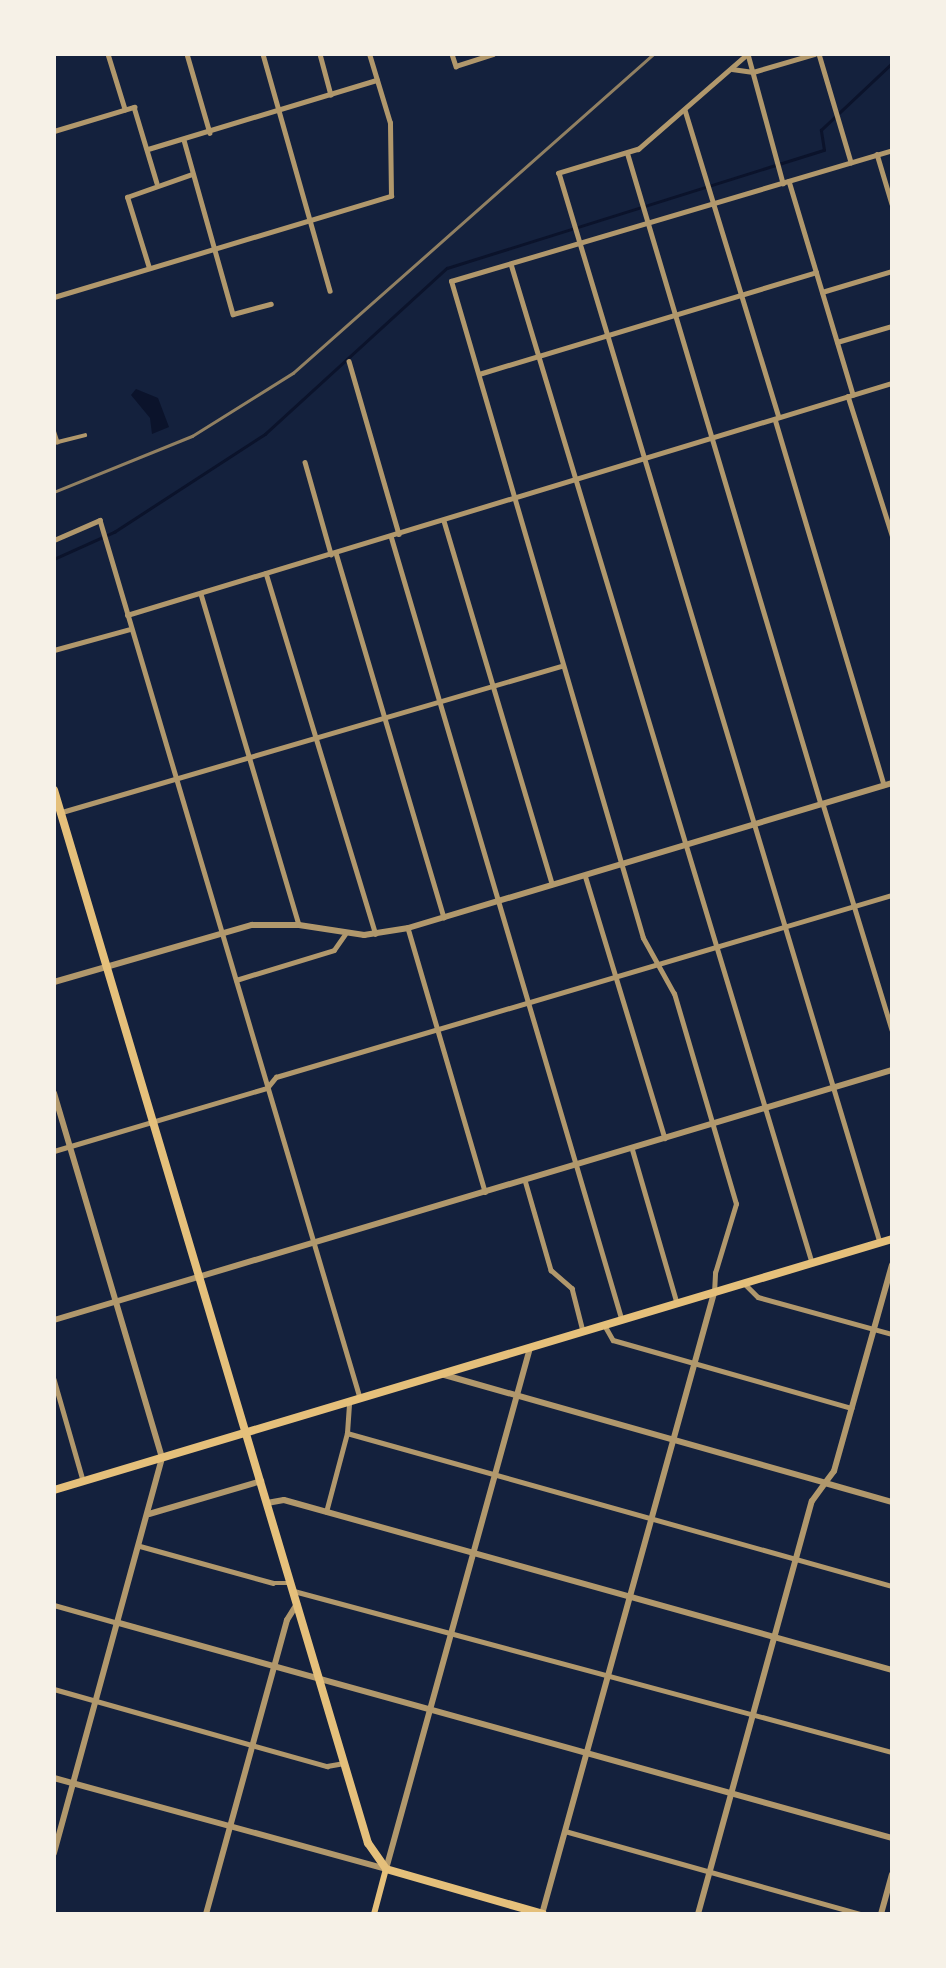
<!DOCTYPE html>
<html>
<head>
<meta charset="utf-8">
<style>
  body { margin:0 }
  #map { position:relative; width:946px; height:1968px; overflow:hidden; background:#14213d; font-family:Overpass,sans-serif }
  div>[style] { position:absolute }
  .water>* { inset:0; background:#0b132b }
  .stream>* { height:2.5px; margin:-1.25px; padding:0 1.25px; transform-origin:1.25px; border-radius:1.25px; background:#0b132b }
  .pedestrian>* { height:3.5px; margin:-1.75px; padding:0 1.75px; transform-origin:1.75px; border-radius:1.75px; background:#b1986c }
  .minor>* { height:4.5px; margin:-2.25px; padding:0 2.25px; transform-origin:2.25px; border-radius:2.25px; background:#b1986c }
  .tertiary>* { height:6px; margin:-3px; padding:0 3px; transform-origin:3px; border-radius:3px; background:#b1986c }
  .secondary>* { height:6px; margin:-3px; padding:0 3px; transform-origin:3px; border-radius:3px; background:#e5c07b }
  .trunk>* { height:8px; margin:-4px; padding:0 4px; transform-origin:4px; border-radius:4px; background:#e5c07b }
  .rail>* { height:2.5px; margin:-1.25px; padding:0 1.25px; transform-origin:1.25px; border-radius:1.25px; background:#918062 }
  span { translate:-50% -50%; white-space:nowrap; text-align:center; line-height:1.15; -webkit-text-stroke:5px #f6f1e7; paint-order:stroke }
  .frame { position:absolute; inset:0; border:56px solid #f6f1e7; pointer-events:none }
</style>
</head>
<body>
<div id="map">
  <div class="water">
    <div style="clip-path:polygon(136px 389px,158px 398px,169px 427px,152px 434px,150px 418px,131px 395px)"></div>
  </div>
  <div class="stream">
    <div style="left:54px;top:559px;width:66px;rotate:-24.2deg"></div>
    <div style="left:114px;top:532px;width:180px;rotate:-33deg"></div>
    <div style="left:265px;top:434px;width:246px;rotate:-42.4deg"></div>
    <div style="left:447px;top:268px;width:395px;rotate:-17.4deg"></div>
    <div style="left:824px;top:150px;width:20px;rotate:-99deg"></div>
    <div style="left:821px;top:130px;width:98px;rotate:-43.3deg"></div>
  </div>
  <div class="pedestrian">
    <div style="left:54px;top:430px;width:13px;rotate:72deg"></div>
    <div style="left:54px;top:443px;width:32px;rotate:-14deg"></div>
  </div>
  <div class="minor">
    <div style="left:108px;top:54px;width:58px;rotate:72.8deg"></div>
    <div style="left:187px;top:54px;width:82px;rotate:73.8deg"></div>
    <div style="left:263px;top:54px;width:246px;rotate:74.2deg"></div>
    <div style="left:320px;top:54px;width:42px;rotate:75deg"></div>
    <div style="left:452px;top:54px;width:13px;rotate:72deg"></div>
    <div style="left:456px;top:66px;width:39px;rotate:-18deg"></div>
    <div style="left:748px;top:54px;width:145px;rotate:138.9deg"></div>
    <div style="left:639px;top:149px;width:84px;rotate:163.3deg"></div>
    <div style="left:559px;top:173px;width:1116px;rotate:73.29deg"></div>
    <div style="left:748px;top:54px;width:134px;rotate:74.8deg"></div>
    <div style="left:819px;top:54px;width:113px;rotate:73.5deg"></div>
    <div style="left:732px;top:69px;width:21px;rotate:8deg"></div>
    <div style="left:753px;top:72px;width:64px;rotate:-16.4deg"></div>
    <div style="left:685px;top:110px;width:321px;rotate:73deg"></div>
    <div style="left:54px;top:131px;width:84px;rotate:-16.7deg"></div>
    <div style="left:134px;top:107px;width:79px;rotate:73.2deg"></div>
    <div style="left:184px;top:140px;width:181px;rotate:74.3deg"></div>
    <div style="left:233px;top:314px;width:39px;rotate:-15deg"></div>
    <div style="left:148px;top:149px;width:239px;rotate:-16.8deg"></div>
    <div style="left:877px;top:154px;width:52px;rotate:73.3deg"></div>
    <div style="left:628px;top:155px;width:677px;rotate:73.44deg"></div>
    <div style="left:789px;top:181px;width:223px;rotate:73.3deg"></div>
    <div style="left:511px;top:264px;width:1042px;rotate:73.22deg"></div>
    <div style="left:149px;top:268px;width:74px;rotate:-107.2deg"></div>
    <div style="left:127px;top:197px;width:69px;rotate:-19.5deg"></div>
    <div style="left:822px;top:292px;width:73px;rotate:-16.7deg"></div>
    <div style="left:54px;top:297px;width:352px;rotate:-16.7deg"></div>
    <div style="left:391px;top:196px;width:73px;rotate:-90.8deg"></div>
    <div style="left:390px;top:123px;width:72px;rotate:-106.9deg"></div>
    <div style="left:837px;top:342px;width:57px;rotate:-16.2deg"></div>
    <div style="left:349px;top:361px;width:180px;rotate:73.9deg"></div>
    <div style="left:479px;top:374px;width:352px;rotate:-16.8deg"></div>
    <div style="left:848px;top:396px;width:146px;rotate:72.4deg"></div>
    <div style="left:775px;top:419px;width:382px;rotate:73.4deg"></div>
    <div style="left:305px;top:462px;width:96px;rotate:74.2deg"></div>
    <div style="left:444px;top:521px;width:379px;rotate:73.4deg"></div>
    <div style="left:391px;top:536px;width:817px;rotate:73.58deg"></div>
    <div style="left:54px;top:540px;width:50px;rotate:-23.5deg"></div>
    <div style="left:100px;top:520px;width:916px;rotate:73.5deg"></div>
    <div style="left:336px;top:553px;width:380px;rotate:73.5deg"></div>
    <div style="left:266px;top:573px;width:377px;rotate:73.1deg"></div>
    <div style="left:201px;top:594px;width:345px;rotate:73.5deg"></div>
    <div style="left:127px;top:615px;width:799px;rotate:-16.87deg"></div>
    <div style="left:54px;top:650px;width:79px;rotate:-15.4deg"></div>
    <div style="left:823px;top:804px;width:236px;rotate:73deg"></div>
    <div style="left:62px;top:812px;width:520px;rotate:-16.31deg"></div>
    <div style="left:585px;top:875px;width:275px;rotate:73.1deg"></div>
    <div style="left:408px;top:928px;width:275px;rotate:73.7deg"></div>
    <div style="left:236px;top:980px;width:102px;rotate:-17deg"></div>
    <div style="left:334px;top:950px;width:19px;rotate:-55deg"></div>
    <div style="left:632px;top:1148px;width:161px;rotate:73.8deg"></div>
    <div style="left:54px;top:1151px;width:222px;rotate:-16.5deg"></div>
    <div style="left:267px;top:1088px;width:14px;rotate:-51deg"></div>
    <div style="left:276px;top:1077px;width:642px;rotate:-16.46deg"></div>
    <div style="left:525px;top:1180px;width:94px;rotate:73.9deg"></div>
    <div style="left:551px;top:1270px;width:28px;rotate:41deg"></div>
    <div style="left:572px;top:1288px;width:44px;rotate:75.7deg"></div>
    <div style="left:745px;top:1284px;width:18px;rotate:45deg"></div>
    <div style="left:758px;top:1297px;width:139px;rotate:15.4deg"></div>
    <div style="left:714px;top:1293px;width:20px;rotate:-87deg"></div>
    <div style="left:715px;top:1273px;width:72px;rotate:-73.1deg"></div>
    <div style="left:736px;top:1204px;width:219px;rotate:-106.4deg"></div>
    <div style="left:674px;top:994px;width:64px;rotate:-119deg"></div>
    <div style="left:643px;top:938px;width:684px;rotate:-106.29deg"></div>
    <div style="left:451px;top:281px;width:460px;rotate:-16.5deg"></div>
    <div style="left:605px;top:1326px;width:16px;rotate:60deg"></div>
    <div style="left:613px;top:1340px;width:248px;rotate:15.9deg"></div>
    <div style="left:54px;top:1379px;width:105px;rotate:74deg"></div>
    <div style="left:347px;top:1433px;width:566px;rotate:15.68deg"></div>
    <div style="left:326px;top:1512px;width:82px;rotate:-75.1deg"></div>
    <div style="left:347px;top:1433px;width:31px;rotate:-86deg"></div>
    <div style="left:140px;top:1546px;width:138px;rotate:15.5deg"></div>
    <div style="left:273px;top:1583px;width:17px"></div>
    <div style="left:294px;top:1591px;width:619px;rotate:15.07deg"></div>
    <div style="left:54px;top:1605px;width:66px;rotate:15.7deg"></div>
    <div style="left:54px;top:1689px;width:284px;rotate:15.8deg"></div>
    <div style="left:327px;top:1766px;width:17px;rotate:-10deg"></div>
    <div style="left:565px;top:1831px;width:306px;rotate:15.7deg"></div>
  </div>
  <div class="tertiary">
    <div style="left:54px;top:982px;width:206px;rotate:-16.1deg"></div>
    <div style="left:252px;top:925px;width:47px"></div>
    <div style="left:299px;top:925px;width:66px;rotate:8.7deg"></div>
    <div style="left:364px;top:935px;width:45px;rotate:-9deg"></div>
    <div style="left:408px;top:928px;width:505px;rotate:-16.68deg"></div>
    <div style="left:54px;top:1093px;width:381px;rotate:73.5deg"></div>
    <div style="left:162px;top:1458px;width:410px;rotate:105.3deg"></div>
    <div style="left:54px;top:1320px;width:874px;rotate:-16.61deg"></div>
    <div style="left:441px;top:1374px;width:399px;rotate:15.8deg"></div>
    <div style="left:825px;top:1483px;width:15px;rotate:-53deg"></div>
    <div style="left:834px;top:1471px;width:214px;rotate:-74.3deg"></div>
    <div style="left:267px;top:1503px;width:17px;rotate:-10deg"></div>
    <div style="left:284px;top:1500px;width:631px;rotate:15.62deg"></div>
    <div style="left:149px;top:1514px;width:117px;rotate:-16.4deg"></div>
    <div style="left:119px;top:1623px;width:802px;rotate:15.54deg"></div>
    <div style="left:54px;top:1778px;width:344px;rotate:15.3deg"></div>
    <div style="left:386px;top:1869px;width:541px;rotate:-74.55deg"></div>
    <div style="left:206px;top:1914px;width:305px;rotate:-74.6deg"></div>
    <div style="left:287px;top:1620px;width:19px;rotate:-58deg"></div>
    <div style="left:542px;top:1914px;width:644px;rotate:-74.52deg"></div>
    <div style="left:698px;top:1914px;width:428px;rotate:-74.6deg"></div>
    <div style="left:812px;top:1501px;width:22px;rotate:-54deg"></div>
    <div style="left:825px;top:1483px;width:70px;rotate:15.8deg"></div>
    <div style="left:881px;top:1914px;width:41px;rotate:-74.6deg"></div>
  </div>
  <div class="secondary">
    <div style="left:374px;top:1914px;width:47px;rotate:-75.1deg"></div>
  </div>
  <div class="trunk">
    <div style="left:54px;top:790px;width:1099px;rotate:73.4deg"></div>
    <div style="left:368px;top:1843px;width:32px;rotate:55deg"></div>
    <div style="left:386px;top:1869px;width:163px;rotate:16deg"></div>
    <div style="left:54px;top:1490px;width:875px;rotate:-16.67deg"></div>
  </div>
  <div class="rail">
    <div style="left:54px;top:492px;width:149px;rotate:-22.1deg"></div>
    <div style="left:192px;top:436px;width:119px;rotate:-32deg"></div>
    <div style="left:293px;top:373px;width:482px;rotate:-41.5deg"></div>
  </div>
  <div class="frame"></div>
</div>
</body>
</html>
